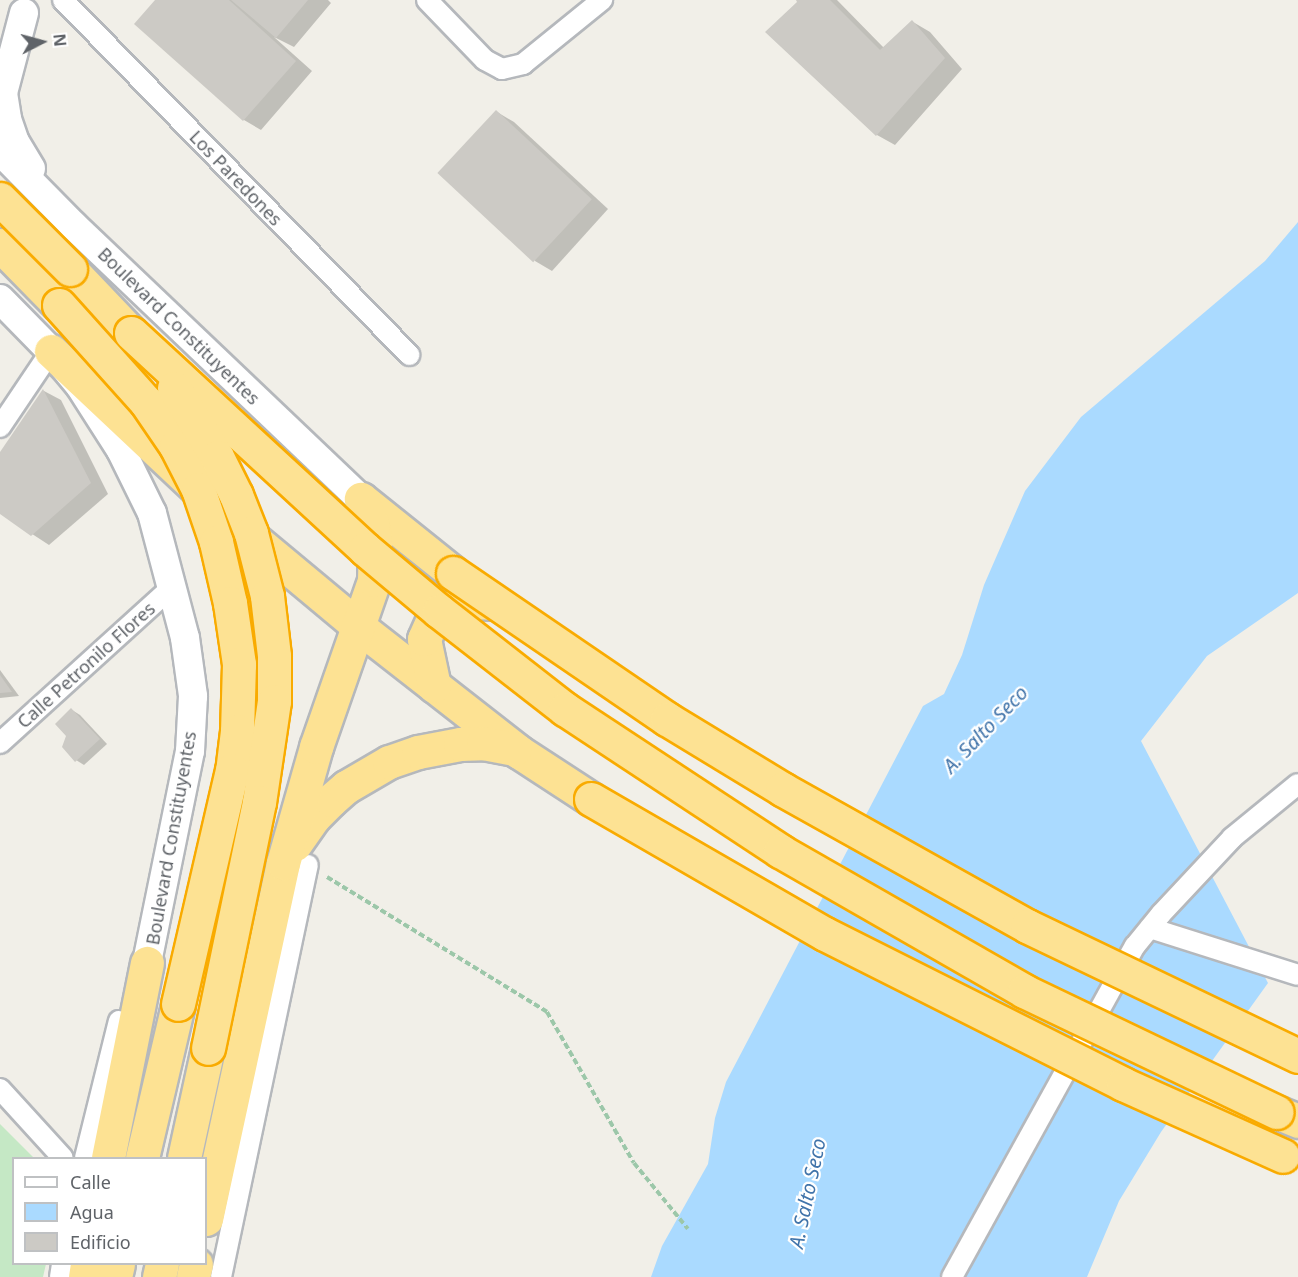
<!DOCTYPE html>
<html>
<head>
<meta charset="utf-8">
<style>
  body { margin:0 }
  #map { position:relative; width:1298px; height:1277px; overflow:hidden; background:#f1efe8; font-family:"Noto Sans",sans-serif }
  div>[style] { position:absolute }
  .green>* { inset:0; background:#c5e8c5 }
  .water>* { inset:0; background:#aadaff }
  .shadow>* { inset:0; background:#0003 }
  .building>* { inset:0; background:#cccac5; transform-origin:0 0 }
  .path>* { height:4px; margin-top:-2px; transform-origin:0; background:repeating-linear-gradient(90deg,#9cc7a9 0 6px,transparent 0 9px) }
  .roads { filter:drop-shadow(2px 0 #b5b8bc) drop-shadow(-2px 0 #b5b8bc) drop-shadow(0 2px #b5b8bc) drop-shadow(0 -2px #b5b8bc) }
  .street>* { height:20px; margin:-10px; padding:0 10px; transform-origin:10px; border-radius:10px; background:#fff }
  .secondary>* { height:28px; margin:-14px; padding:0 14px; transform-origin:14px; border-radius:14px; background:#fff }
  .highway>* { height:33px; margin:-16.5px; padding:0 16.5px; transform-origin:16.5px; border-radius:16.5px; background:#fde293 }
  .bridges { filter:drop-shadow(2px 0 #f9ab00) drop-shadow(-2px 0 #f9ab00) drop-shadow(0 2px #f9ab00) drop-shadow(0 -2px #f9ab00) }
  .highway-bridge>* { height:33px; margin:-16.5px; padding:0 16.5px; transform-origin:16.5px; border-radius:16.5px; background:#fde293 }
  span { translate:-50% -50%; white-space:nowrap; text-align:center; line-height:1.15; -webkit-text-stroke:4.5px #fff; paint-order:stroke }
  .street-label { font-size:18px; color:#5f6368 }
  .water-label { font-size:20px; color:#4174aa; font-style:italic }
  .legend { position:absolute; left:12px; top:1157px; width:195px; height:108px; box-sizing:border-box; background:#fff; border:2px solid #bfc1c3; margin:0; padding:8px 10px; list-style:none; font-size:18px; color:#5f6368 }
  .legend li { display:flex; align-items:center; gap:12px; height:30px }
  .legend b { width:30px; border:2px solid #bfc1c3 }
  .north { position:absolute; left:12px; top:12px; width:60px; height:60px; -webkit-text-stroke:4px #fff; paint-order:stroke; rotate:84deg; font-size:16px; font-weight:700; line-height:24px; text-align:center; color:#5f6368 }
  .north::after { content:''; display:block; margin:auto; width:21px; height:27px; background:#5f6368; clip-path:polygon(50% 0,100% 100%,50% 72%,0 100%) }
</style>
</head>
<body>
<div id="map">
  <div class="green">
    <div style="clip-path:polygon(0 1124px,34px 1158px,14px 1158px,14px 1264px,46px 1264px,43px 1277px,0 1277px)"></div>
  </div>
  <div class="water">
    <div style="clip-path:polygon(1298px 222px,1298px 593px,1207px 656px,1141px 741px,1268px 983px,1161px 1132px,1119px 1201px,1087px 1277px,651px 1277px,662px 1246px,708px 1164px,715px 1118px,726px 1082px,923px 706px,944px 694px,962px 655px,984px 585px,1025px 491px,1081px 417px,1265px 261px)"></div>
  </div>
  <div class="shadow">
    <div style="clip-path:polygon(157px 0,328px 0,331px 3px,294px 47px,274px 37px,312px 71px,261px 130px,244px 120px)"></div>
    <div style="clip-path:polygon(797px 0,837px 0,884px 48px,913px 22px,930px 32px,962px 69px,895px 145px,877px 135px,767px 32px,799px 3px)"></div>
    <div style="clip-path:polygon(497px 112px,514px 122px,608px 209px,552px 271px,535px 261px)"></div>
    <div style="clip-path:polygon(44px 391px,61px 400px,108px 494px,49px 545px,0 513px,0 454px)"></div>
    <div style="clip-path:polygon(0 670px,19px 696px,0 698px)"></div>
    <div style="clip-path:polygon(72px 710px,80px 715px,107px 744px,84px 765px,76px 760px,68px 736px)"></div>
  </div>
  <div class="building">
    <div style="clip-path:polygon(155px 0,229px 0,296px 61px,243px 121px,134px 24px)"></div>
    <div style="clip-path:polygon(231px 0,308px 0,276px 38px)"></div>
    <div style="clip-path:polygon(796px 0,830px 0,880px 50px,912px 20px,945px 58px,876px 136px,765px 32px,797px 2px)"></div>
    <div style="left:496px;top:110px;width:131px;height:86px;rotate:43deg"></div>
    <div style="clip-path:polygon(43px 389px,91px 483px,31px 536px,0 514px,0 452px)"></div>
    <div style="clip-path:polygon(0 675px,12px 692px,0 693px)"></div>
    <div style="clip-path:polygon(71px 708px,100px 739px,75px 762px,62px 747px,66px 736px,55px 724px)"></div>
  </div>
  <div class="path">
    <div style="left:327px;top:877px;width:258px;rotate:31.5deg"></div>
    <div style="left:547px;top:1012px;width:174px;rotate:60.1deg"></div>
    <div style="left:634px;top:1163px;width:85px;rotate:50.7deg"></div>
  </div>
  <div class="roads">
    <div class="street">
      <div style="left:63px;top:0;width:496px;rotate:45.7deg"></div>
      <div style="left:427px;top:0;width:83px;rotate:46deg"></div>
      <div style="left:485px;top:60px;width:19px;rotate:28deg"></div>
      <div style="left:502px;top:69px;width:22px;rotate:-13deg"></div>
      <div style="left:523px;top:64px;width:102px;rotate:-39deg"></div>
      <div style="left:0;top:427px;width:92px;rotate:-56.1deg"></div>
      <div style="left:0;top:743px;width:234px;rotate:-42.2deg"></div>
      <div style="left:1150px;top:928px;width:155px;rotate:17.6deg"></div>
      <div style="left:0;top:1089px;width:93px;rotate:47.6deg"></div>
      <div style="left:85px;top:1158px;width:141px;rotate:-76.1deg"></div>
      <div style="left:60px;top:1277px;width:13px;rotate:-81deg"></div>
      <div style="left:221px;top:1277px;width:421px;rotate:-78.1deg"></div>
      <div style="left:952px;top:1277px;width:378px;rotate:-61.1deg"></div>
      <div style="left:1135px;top:946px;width:41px;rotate:-50.9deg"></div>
      <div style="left:1161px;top:914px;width:104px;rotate:-46.9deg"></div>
      <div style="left:1232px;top:838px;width:85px;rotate:-39.3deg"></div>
    </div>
    <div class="secondary">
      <div style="left:24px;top:13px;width:83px;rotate:104.7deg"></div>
      <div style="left:3px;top:93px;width:26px;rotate:81deg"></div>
      <div style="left:7px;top:119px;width:24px;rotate:71deg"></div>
      <div style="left:15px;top:142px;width:31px;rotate:59deg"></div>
      <div style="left:0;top:151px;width:105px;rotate:45.4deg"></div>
      <div style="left:74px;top:226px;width:396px;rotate:43.6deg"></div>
      <div style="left:0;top:299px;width:73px;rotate:45.6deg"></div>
      <div style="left:51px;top:351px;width:45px;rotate:50.4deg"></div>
      <div style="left:80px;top:386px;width:76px;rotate:57.4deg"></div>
      <div style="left:121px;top:450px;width:70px;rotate:63.8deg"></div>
      <div style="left:152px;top:513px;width:129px;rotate:75.2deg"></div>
      <div style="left:185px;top:638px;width:59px;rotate:82.1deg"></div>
      <div style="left:193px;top:696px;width:55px;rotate:93.1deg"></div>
      <div style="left:190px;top:751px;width:216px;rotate:101.5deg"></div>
    </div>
    <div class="highway">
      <div style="left:0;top:245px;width:84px;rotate:45.5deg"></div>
      <div style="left:70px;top:269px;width:88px;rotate:46.4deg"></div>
      <div style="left:51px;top:351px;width:241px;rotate:43.3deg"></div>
      <div style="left:226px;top:516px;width:173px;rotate:39.8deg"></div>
      <div style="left:359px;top:627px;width:203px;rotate:38deg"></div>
      <div style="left:519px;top:752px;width:86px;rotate:33.1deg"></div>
      <div style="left:362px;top:500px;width:117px;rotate:38.7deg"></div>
      <div style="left:434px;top:686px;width:48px;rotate:-102deg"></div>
      <div style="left:424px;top:639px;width:20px;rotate:-66deg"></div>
      <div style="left:432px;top:621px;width:27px;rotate:-34deg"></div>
      <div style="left:454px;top:606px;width:20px;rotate:-11deg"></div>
      <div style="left:474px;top:602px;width:21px;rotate:3deg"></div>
      <div style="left:295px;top:844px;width:33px;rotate:-55deg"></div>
      <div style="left:314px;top:817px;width:24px;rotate:-45deg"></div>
      <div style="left:331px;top:800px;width:20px;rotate:-41deg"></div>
      <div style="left:346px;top:787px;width:50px;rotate:-30.2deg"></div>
      <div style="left:389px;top:762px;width:31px;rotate:-19deg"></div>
      <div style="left:418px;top:752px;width:43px;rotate:-10.8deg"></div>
      <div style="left:460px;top:744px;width:23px;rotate:-2deg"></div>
      <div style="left:483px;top:743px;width:32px;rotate:11deg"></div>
      <div style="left:1276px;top:1112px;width:24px;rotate:22deg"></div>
      <div style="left:108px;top:1158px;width:199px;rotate:-78.7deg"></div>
      <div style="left:142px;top:1158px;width:158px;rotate:-76.8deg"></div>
      <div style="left:184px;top:1158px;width:113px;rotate:-77.7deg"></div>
      <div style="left:206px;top:1219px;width:364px;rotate:-77.8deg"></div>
      <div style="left:283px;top:863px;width:121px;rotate:-74.1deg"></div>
      <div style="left:316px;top:747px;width:177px;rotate:-70.8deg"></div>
      <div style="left:374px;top:580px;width:41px;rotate:-88.6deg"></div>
      <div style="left:375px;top:539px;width:14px;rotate:-98deg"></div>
      <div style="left:373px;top:525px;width:29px;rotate:-115deg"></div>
      <div style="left:85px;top:1277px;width:13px;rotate:-81deg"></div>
      <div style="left:115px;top:1277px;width:13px;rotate:-77deg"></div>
      <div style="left:159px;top:1277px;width:13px;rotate:-77deg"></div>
      <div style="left:193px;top:1277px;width:13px;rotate:-77deg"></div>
    </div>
  </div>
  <div class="bridges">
    <div class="highway-bridge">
      <div style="left:0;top:199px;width:99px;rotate:45deg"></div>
      <div style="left:59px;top:305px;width:130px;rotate:48.1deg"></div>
      <div style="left:146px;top:402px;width:53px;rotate:55.7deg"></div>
      <div style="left:176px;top:446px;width:48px;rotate:62.9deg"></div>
      <div style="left:198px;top:489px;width:56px;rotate:71.2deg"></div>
      <div style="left:216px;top:542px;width:63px;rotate:77.1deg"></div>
      <div style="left:230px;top:603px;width:62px;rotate:81.6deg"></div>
      <div style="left:239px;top:664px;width:67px;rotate:91.7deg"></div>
      <div style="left:237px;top:731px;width:39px;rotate:97deg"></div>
      <div style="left:232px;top:770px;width:240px;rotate:103deg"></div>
      <div style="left:131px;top:333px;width:318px;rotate:42.7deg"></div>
      <div style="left:365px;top:549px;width:97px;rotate:40deg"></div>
      <div style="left:439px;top:611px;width:160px;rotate:37.9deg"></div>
      <div style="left:565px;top:709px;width:258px;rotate:33.4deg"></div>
      <div style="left:780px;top:851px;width:281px;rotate:29.8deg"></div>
      <div style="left:1024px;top:991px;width:280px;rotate:25.6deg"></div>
      <div style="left:174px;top:388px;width:81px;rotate:58.1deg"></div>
      <div style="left:217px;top:457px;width:42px;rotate:63.4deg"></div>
      <div style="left:236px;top:495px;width:41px;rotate:68.5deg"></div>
      <div style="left:251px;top:533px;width:65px;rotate:75.7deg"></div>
      <div style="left:267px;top:596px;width:60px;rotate:83.3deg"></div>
      <div style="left:274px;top:656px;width:45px;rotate:90deg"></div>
      <div style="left:274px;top:701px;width:102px;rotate:98.4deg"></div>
      <div style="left:259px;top:802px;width:251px;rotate:101.7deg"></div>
      <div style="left:453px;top:573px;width:259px;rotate:34.3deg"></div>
      <div style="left:667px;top:719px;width:135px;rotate:31.3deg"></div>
      <div style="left:782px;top:789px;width:281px;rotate:29.2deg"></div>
      <div style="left:1027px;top:926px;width:301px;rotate:25.6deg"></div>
      <div style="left:591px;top:799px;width:270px;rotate:30deg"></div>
      <div style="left:825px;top:934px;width:334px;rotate:26.7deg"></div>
      <div style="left:1123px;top:1084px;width:175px;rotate:24.2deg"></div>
    </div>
  </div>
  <div class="street-label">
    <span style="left:236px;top:178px;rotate:46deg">Los Paredones</span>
    <span style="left:179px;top:326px;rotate:44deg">Boulevard Constituyentes</span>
    <span style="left:86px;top:665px;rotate:-42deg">Calle Petronilo Flores</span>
    <span style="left:171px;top:838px;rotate:-80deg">Boulevard Constituyentes</span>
  </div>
  <div class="water-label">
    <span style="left:985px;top:729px;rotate:-46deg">A. Salto Seco</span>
    <span style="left:807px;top:1193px;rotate:-78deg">A. Salto Seco</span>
  </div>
  <ul class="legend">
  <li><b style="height:8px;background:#fff"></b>Calle</li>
  <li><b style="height:16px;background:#aadaff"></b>Agua</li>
  <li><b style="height:16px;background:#cccac5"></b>Edificio</li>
  </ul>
  <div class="north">N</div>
</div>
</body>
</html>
